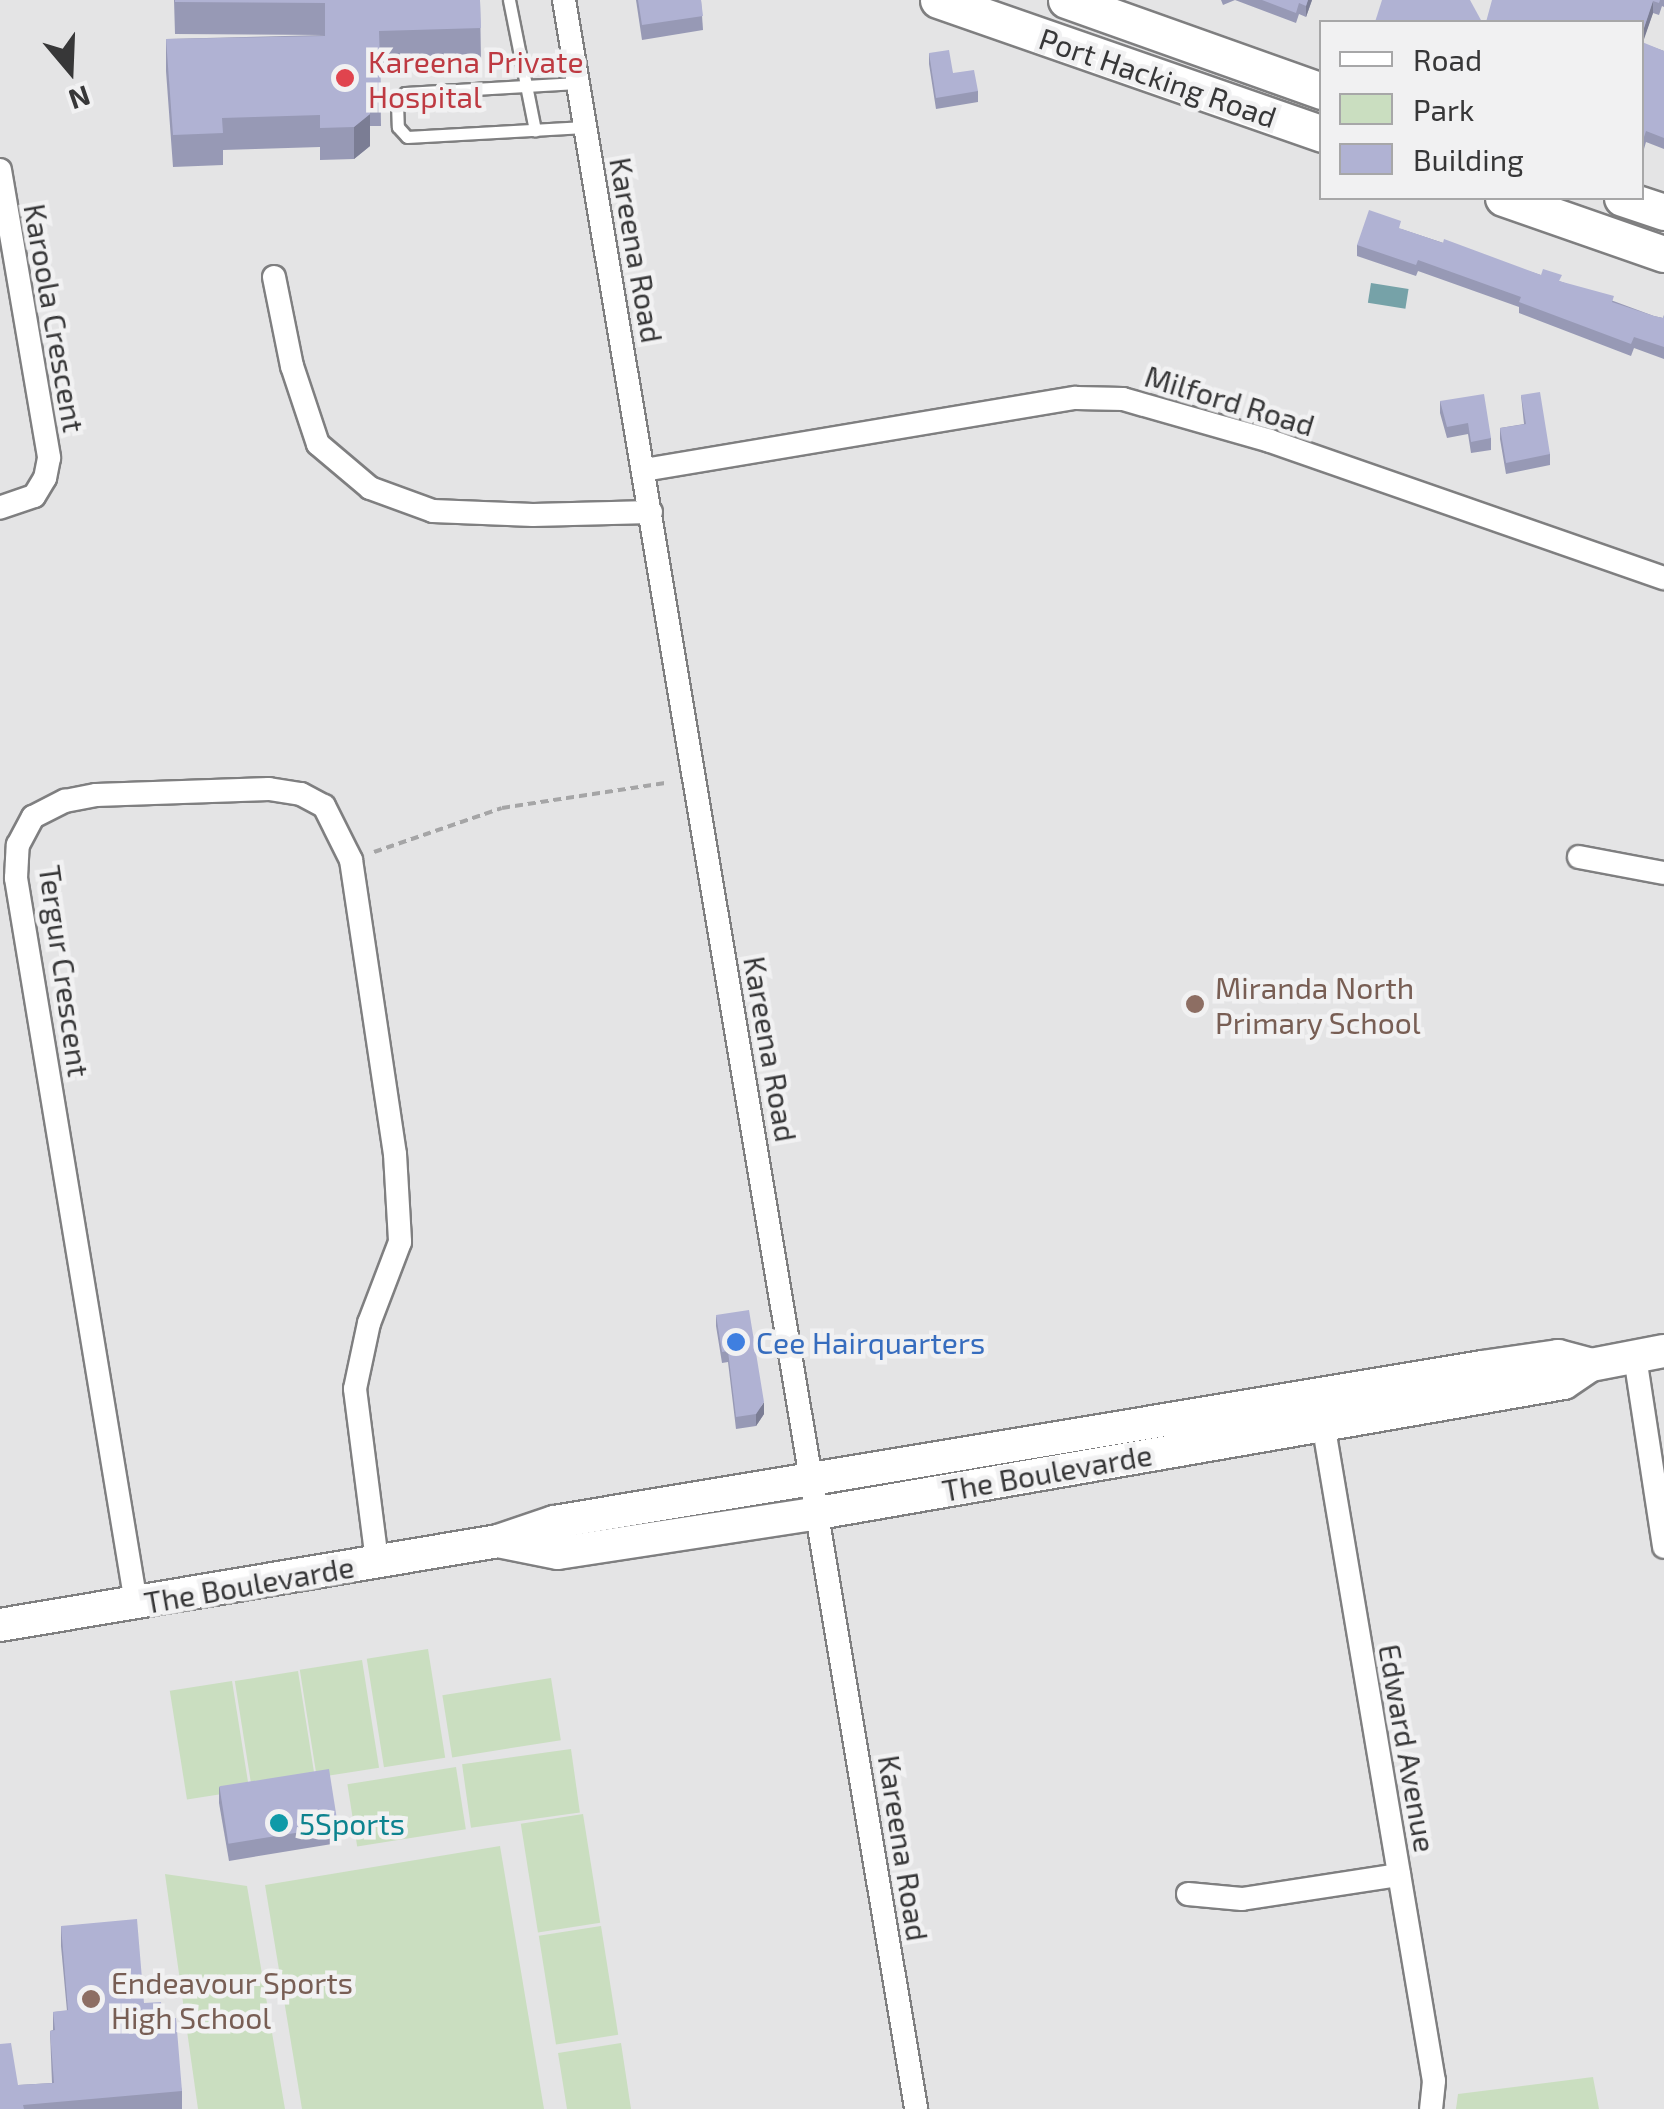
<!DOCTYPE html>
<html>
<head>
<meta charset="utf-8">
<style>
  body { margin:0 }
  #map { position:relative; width:1664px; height:2109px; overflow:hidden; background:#e4e4e5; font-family:"Exo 2",sans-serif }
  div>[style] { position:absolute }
  .green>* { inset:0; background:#cadec0; transform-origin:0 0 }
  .water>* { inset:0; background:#76a2a8; transform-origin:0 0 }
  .path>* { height:4px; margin-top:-2px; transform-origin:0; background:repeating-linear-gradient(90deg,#a5a5a6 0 8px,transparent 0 13px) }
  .roads { filter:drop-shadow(2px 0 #7f7f80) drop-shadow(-2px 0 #7f7f80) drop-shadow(0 2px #7f7f80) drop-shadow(0 -2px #7f7f80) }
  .lane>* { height:11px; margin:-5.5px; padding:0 5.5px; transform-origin:5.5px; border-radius:5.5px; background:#fff }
  .street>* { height:22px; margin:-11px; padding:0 11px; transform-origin:11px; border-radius:11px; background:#fff }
  .secondary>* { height:32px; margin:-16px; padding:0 16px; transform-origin:16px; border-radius:16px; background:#fff }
  .primary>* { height:35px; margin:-17.5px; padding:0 17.5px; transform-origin:17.5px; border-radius:17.5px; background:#fff }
  .wall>* { inset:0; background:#9799b5 }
  .shaded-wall>* { inset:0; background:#7b7d94 }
  .building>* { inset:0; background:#b0b2d3; transform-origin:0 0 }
  .dots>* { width:28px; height:28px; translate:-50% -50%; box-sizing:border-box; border:5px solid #f1f1f2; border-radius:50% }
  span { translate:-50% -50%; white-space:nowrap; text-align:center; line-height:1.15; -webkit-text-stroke:9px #f1f1f2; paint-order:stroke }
  .health-label { font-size:30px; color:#be3a42 }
  .left { translate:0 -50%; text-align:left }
  .street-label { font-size:30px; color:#373738 }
  .education-label { font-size:30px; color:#785e54 }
  .shop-label { font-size:30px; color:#366cbe }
  .culture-label { font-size:30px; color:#0d838f }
  .legend { position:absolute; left:1319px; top:20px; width:325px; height:180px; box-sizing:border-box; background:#f1f1f2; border:2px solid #a7a7a8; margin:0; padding:12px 18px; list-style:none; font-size:30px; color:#373738 }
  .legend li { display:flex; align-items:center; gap:20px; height:50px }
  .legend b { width:50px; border:2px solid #a7a7a8 }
  .north { position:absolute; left:20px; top:20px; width:100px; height:100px; -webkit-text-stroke:8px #f1f1f2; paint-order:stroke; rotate:161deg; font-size:28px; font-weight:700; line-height:40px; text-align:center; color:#373738 }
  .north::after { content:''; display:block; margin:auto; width:35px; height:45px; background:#373738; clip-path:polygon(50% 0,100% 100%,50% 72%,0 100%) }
</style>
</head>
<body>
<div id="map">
  <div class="green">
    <div style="left:428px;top:1649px;width:110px;height:62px;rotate:81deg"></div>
    <div style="left:362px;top:1660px;width:109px;height:63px;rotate:81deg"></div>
    <div style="left:298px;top:1671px;width:109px;height:64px;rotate:81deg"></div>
    <div style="left:551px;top:1678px;width:63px;height:110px;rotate:81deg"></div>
    <div style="left:232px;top:1681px;width:110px;height:63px;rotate:81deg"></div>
    <div style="left:571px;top:1749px;width:64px;height:110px;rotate:82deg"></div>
    <div style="left:456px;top:1767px;width:63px;height:110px;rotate:81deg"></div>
    <div style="left:583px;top:1814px;width:110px;height:63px;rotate:81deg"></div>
    <div style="clip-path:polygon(500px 1846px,544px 2109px,302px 2109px,265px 1885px)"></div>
    <div style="clip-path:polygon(165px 1874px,247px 1886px,285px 2109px,198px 2109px)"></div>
    <div style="left:601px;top:1926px;width:110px;height:63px;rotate:81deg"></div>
    <div style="clip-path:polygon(621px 2043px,631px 2109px,567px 2109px,558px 2053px)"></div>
    <div style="clip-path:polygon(1593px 2077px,1599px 2109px,1456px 2109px,1458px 2094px)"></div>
  </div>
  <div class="water">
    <div style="left:1371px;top:283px;width:38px;height:20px;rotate:9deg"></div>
  </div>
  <div class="path">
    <div style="left:374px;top:852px;width:135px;rotate:-19deg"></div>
    <div style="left:502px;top:808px;width:165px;rotate:-8.7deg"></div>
  </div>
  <div class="roads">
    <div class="lane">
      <div style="left:509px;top:0;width:133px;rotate:78.7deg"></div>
      <div style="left:577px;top:83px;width:172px;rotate:176.7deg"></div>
      <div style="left:405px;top:93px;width:13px;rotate:129deg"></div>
      <div style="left:397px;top:103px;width:24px;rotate:88deg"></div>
      <div style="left:398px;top:127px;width:13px;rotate:48deg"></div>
      <div style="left:407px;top:137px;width:178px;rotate:-3.2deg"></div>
    </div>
    <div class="street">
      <div style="left:564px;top:0;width:2138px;rotate:80.52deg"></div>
      <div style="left:0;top:170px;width:292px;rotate:80.3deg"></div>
      <div style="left:49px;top:458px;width:20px;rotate:101deg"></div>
      <div style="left:45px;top:478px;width:21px;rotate:121deg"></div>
      <div style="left:34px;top:496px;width:36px;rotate:161deg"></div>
      <div style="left:274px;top:277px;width:91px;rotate:78.6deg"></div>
      <div style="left:292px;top:366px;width:82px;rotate:71.6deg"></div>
      <div style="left:318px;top:444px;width:68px;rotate:40.2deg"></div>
      <div style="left:370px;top:488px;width:67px;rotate:20.1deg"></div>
      <div style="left:433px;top:511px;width:100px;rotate:2.3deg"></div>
      <div style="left:533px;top:515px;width:118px;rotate:-1.5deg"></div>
      <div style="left:644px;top:470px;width:438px;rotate:-9.5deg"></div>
      <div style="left:1076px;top:398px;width:47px;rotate:1.2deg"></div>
      <div style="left:1123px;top:399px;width:153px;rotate:15.9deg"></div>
      <div style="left:1270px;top:441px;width:417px;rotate:19.2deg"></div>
      <div style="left:1579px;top:857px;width:86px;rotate:10.7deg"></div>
      <div style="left:1635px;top:1357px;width:192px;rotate:81.3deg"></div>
      <div style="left:1321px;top:1411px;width:679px;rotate:80.43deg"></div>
      <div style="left:1434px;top:2081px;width:28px;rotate:96deg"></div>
      <div style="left:136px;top:1603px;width:735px;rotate:-99.4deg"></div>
      <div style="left:16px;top:878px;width:33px;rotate:-87deg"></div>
      <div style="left:18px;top:845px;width:32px;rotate:-62deg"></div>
      <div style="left:33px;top:817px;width:36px;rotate:-27deg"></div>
      <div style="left:65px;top:801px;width:32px;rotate:-11deg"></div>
      <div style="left:96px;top:795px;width:173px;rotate:-2deg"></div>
      <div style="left:269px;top:789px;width:32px;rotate:9deg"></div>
      <div style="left:301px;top:794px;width:26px;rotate:28deg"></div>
      <div style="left:324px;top:806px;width:60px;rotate:63.4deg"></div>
      <div style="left:351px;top:860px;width:297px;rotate:81.5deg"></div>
      <div style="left:395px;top:1154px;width:88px;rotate:86.7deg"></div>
      <div style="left:400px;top:1242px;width:87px;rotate:110.9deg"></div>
      <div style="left:369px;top:1323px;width:67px;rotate:102deg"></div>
      <div style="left:355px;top:1389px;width:173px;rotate:82.7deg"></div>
      <div style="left:1188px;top:1894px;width:54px;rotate:5.3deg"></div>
      <div style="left:1242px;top:1899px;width:159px;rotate:-8.7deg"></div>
    </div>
    <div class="secondary">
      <div style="left:498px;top:1541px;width:61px;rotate:11.3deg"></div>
      <div style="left:558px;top:1553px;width:263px;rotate:-8.7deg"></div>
      <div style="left:818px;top:1513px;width:757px;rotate:-9.89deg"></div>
      <div style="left:1564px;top:1383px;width:32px;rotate:-34deg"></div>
      <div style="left:1591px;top:1365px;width:74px;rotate:-10.9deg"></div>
      <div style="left:0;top:1625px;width:505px;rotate:-9.57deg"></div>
      <div style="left:498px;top:1541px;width:59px;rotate:-18.7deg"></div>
      <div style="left:554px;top:1522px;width:941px;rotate:-9.48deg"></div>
      <div style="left:1482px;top:1367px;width:77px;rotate:-8.2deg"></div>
      <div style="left:1558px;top:1356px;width:34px;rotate:15deg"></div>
    </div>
    <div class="primary">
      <div style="left:938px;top:0;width:407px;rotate:19.2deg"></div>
      <div style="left:1066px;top:0;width:272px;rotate:19.6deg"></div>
      <div style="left:1503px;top:198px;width:170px;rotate:19.2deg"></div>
      <div style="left:1622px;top:198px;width:44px;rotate:18.4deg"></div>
    </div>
  </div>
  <div class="wall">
    <div style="clip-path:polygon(174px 0,480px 0,481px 60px,380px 63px,381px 126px,370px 126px,370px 146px,354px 159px,320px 160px,320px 147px,223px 150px,223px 165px,173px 167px,166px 71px,166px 39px,325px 35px,175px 34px)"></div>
    <div style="clip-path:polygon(636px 0,701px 0,703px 30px,642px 40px)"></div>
    <div style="clip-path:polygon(1221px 0,1312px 0,1306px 17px,1299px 14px,1296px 23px,1235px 0,1223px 5px)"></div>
    <div style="clip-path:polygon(1492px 0,1664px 0,1664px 7px,1662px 6px,1659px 15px,1653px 13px,1642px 43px,1664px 51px,1664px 149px,1646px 142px,1644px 149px,1642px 148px,1642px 22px)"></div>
    <div style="clip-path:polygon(929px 53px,953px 73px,978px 91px,978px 102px,936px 109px,929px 64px)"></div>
    <div style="clip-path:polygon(1401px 229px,1562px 282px,1654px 316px,1663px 318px,1664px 315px,1664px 359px,1634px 348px,1631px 356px,1519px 313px,1519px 307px,1418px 271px,1416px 276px,1357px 256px,1357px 245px)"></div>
    <div style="clip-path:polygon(1521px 395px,1550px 454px,1550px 465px,1506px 474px,1500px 439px,1500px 428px,1524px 424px)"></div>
    <div style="clip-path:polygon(1440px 401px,1491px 438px,1491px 450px,1471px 453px,1468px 434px,1447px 438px,1440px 413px)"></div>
    <div style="clip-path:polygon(716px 1315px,764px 1414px,756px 1426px,736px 1429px,728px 1362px,722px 1363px,716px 1326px)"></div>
    <div style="clip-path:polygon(219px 1787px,338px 1826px,338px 1843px,229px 1861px,219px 1803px)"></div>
    <div style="clip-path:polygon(61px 1926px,144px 2003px,162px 2012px,182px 2091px,182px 2109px,0 2109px,18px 2085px,52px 2083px,50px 2031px,53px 2030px,53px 2012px,67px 2011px,61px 1946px)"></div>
  </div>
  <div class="shaded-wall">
    <div style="clip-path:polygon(1308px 0,1312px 0,1306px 17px,1306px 6px)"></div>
    <div style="clip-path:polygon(1653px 1px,1653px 13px,1642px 45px,1642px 34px)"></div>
    <div style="clip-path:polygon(370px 114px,370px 146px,354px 159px,354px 127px)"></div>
    <div style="clip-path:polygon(764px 1402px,764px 1414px,756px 1426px,756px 1414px)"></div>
  </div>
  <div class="building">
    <div style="clip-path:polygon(175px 0,480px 0,481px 28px,379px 31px,381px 94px,370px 95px,370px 114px,354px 127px,320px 128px,320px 115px,222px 118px,223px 133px,173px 135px,166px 39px,325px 36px,325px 3px,175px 2px)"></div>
    <div style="clip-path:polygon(638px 0,701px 0,703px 16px,642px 25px)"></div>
    <div style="clip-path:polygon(1262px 0,1308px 0,1306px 6px,1299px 3px,1296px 13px)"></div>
    <div style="clip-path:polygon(1382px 0,1470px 0,1482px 22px,1375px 22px)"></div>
    <div style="clip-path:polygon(1492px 0,1660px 0,1659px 3px,1653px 1px,1642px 34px,1642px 22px,1486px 22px)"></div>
    <div style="clip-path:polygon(1642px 42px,1664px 51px,1664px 138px,1646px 131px,1644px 137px,1642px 136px)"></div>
    <div style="clip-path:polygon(949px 50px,953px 73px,974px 70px,978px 91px,936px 98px,929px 53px)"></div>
    <div style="clip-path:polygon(1369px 210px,1401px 221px,1399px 228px,1443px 243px,1444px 239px,1541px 275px,1543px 269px,1562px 275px,1559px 281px,1614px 296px,1612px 302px,1654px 316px,1663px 318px,1664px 315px,1664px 347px,1634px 337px,1631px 344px,1519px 302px,1521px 297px,1418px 260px,1416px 265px,1357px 245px)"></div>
    <div style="clip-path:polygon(1540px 392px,1550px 454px,1506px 463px,1500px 428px,1526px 424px,1521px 395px)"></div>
    <div style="clip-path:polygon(1484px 394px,1491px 438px,1471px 442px,1468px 423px,1447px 427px,1440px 401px)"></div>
    <div style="clip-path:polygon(749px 1310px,764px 1402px,756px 1414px,736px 1417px,728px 1351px,722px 1352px,716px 1315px)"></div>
    <div style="left:329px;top:1769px;width:58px;height:111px;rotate:81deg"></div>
    <div style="clip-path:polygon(137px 1919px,144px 2003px,161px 2002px,162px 2012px,170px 2011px,170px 2018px,176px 2018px,182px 2091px,23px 2105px,24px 2109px,0 2109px,0 2044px,11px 2043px,18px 2085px,54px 2083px,50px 2031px,55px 2030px,53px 2012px,68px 2010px,61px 1926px)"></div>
  </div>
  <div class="dots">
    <div style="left:345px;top:78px;background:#e0444e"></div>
    <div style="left:1195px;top:1004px;background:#8d6e63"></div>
    <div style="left:736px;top:1342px;background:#3f7fe0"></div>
    <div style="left:279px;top:1823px;background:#0f9aa8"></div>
    <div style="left:91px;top:1999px;background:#8d6e63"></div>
  </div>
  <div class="health-label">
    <span class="left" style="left:368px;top:78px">Kareena Private<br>Hospital</span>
  </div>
  <div class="street-label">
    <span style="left:1158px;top:77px;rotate:19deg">Port Hacking Road</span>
    <span style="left:637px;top:250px;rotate:80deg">Kareena Road</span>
    <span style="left:55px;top:318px;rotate:80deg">Karoola Crescent</span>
    <span style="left:1230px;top:400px;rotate:17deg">Milford Road</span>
    <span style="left:65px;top:971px;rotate:82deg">Tergur Crescent</span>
    <span style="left:771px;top:1049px;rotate:80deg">Kareena Road</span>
    <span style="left:1047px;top:1472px;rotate:-10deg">The Boulevarde</span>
    <span style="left:249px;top:1584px;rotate:-10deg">The Boulevarde</span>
    <span style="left:1408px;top:1748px;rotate:80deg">Edward Avenue</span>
    <span style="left:904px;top:1848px;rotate:81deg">Kareena Road</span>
  </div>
  <div class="education-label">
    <span class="left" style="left:1215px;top:1004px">Miranda North<br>Primary School</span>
    <span class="left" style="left:111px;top:1999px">Endeavour Sports<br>High School</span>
  </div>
  <div class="shop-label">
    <span class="left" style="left:756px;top:1342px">Cee Hairquarters</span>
  </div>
  <div class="culture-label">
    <span class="left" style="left:299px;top:1823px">5Sports</span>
  </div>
  <ul class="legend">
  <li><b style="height:12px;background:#fff"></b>Road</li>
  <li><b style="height:28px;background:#cadec0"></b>Park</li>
  <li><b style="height:28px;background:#b0b2d3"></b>Building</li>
  </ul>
  <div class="north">N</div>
</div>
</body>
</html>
